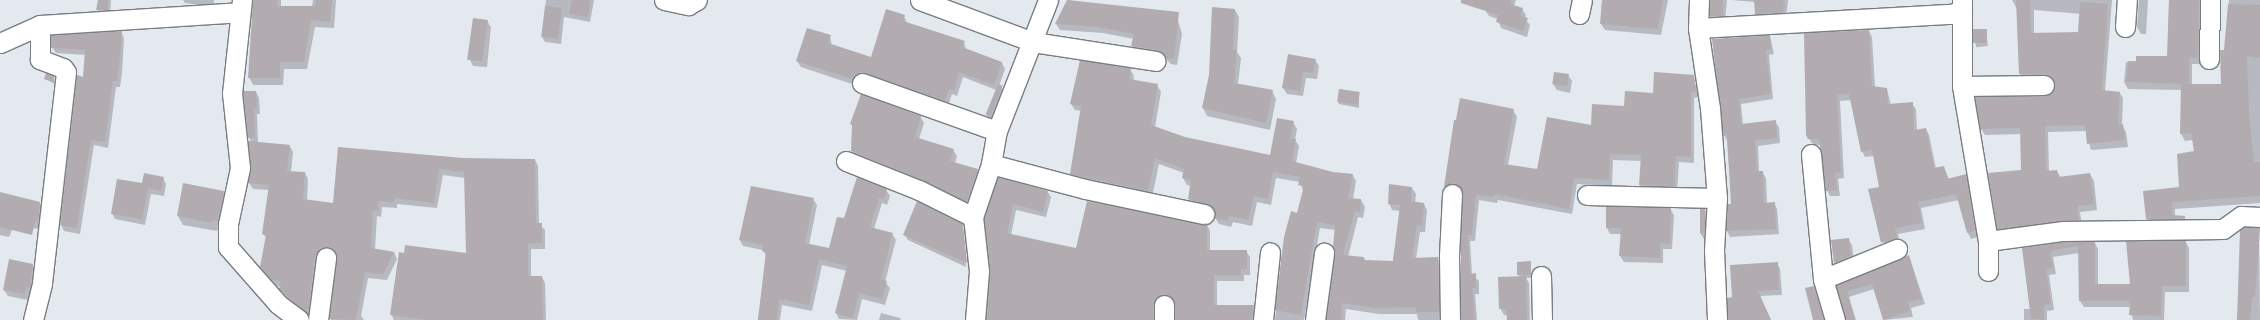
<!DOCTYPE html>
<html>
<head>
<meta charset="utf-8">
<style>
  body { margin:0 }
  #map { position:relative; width:2260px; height:320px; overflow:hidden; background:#e4e8ef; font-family:"DM Sans",sans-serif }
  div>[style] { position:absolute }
  .shadow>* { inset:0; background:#0003; transform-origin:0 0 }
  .building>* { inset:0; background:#b2acb1; transform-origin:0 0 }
  .roads { filter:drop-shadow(1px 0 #787d83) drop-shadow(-1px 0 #787d83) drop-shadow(0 1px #787d83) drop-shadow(0 -1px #787d83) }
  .minor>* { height:19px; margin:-9.5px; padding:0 9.5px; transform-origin:9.5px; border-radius:9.5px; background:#fff }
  span { translate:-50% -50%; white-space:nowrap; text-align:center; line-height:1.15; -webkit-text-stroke:3.5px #e4e8ef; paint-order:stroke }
</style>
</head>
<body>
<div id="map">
  <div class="shadow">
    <div style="clip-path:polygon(99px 0,111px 0,110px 15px,101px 15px,98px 10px)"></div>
    <div style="clip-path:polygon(183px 0,214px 0,213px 7px,185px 3px)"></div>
    <div style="clip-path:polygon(254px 0,281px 0,281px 7px,312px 7px,313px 0,336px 0,334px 28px,315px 27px,307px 69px,284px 69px,283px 85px,253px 85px,249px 77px)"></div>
    <div style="clip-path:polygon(546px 0,594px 0,590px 22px,564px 17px,561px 44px,545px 42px,542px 37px)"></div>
    <div style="clip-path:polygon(1068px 0,1177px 17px,1182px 34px,1177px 65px,1171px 64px,1163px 56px,1136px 52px,1132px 46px,1134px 39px,1103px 33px,1060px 30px,1056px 24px)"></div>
    <div style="clip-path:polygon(1488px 0,1516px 0,1514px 6px,1522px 9px,1526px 15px,1525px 19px,1530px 25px,1527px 37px,1501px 28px,1498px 19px,1489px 16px,1485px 10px)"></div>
    <div style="clip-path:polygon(1602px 0,1668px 0,1661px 35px,1605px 30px,1601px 24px)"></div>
    <div style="clip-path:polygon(1710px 0,1727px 0,1725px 21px,1714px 22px,1710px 16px)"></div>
    <div style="clip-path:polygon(1731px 0,1798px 0,1788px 0,1786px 18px,1759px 20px,1756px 14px,1755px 2px)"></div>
    <div style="clip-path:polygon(evenodd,2012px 0,2112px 0,2105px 91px,2119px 92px,2123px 98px,2122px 125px,2126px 132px,2128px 147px,2091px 150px,2086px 131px,2048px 132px,2049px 171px,2057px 171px,2061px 178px,2090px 174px,2094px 181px,2097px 210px,2080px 212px,2082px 226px,2002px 235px,1998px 228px,2022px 171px,2022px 134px,1985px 135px,1981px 129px,2051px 95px,2056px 85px,2054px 81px,2024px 80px,2020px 74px,2017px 9px,2012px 0,2034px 10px,2081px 14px,2079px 33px,2034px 34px,2034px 10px)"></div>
    <div style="clip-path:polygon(2148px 0,2146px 34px,2141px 34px,2137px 27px,2139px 0)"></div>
    <div style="clip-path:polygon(2169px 0,2204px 0,2201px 64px,2192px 64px,2192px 85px,2222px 85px,2229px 0,2260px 0,2260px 203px,2175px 209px,2175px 217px,2184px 217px,2188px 224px,2151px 226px,2147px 219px,2180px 188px,2195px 152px,2193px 140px,2185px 141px,2181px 134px,2182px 90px,2128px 89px,2124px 82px,2126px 62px,2168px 57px)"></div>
    <div style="clip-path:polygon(1235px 10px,1239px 17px,1237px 52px,1241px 58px,1238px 84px,1272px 91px,1276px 99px,1270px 130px,1207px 116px,1203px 108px)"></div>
    <div style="clip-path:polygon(904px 16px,907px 23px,964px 42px,966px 50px,1002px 63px,1005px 69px,999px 86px,1006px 93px,991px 122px,987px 115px,996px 90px,963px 77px,957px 96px,952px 94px,948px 106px,855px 85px,801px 67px,797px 61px,830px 36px,832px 46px,872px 59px)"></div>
    <div style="clip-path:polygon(487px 21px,491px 27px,487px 67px,473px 66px,470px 60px)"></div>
    <div style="left:1986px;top:30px;width:16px;height:12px;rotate:83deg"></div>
    <div style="clip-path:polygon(1869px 31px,1872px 37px,1875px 87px,1887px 89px,1891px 105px,1912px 104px,1916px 109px,1917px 131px,1926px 129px,1929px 135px,1936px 169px,1944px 167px,1949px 179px,1965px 175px,1969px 181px,1978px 237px,1971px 239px,1968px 233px,1959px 200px,1921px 208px,1925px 229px,1898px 234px,1900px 244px,1886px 249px,1870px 190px,1880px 188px,1874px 156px,1865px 157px,1862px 151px,1851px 100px,1840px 101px,1844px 178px,1838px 179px,1840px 196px,1830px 196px,1827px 190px,1821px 145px,1813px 145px,1807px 135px)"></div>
    <div style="clip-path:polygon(121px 32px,124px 38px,122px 73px,120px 87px,116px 87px,108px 148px,94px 145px,80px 234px,64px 231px,61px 225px,78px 76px,84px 78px,86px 55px,56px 53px,52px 47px)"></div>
    <div style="clip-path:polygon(1770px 36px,1774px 54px,1769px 55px,1773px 99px,1741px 104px,1743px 125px,1775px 122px,1779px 127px,1780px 143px,1758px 146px,1759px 172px,1762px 172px,1766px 178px,1767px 204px,1774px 203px,1777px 209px,1779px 234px,1730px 237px,1727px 231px,1729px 205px,1732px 205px,1727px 141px,1724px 135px,1713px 40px)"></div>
    <div style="clip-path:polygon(1315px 60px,1319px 66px,1317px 79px,1306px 78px,1303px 96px,1287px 94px,1283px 88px)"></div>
    <div style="clip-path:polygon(1130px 69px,1134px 76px,1133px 81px,1157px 85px,1161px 92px,1155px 127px,1184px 138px,1270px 156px,1293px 122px,1297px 129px,1295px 140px,1299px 146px,1296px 163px,1332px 173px,1352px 174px,1356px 181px,1353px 199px,1361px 200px,1365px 207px,1363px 218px,1358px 217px,1348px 257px,1364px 258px,1366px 261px,1393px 262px,1400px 211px,1392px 210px,1389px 203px,1412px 188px,1416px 194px,1415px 203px,1424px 204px,1427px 210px,1425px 232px,1420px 232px,1416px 259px,1437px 258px,1441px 265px,1442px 320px,1418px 320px,1417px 314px,1379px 314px,1346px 309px,1345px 320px,1328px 320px,1336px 254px,1335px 230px,1320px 228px,1304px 320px,1275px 320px,1282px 254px,1291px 213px,1297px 214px,1303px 191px,1300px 182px,1276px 178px,1271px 205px,1257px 202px,1252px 226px,1233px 222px,1231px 227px,1219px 224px,1215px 218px,1215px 212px,1192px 206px,1189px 199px,1191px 186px,1187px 185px,1183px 178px,1184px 173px,1159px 164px,1152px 197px,1075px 180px,1071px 173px,1081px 111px,1075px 110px,1071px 104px)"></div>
    <div style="clip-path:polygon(1568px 75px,1572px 81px,1570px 93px,1557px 90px,1553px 84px)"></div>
    <div style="clip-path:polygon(1693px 76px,1699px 97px,1694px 98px,1694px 163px,1679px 162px,1677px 192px,1644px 191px,1640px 185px,1642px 161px,1613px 160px,1612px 186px,1577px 184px,1572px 214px,1498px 200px,1497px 203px,1479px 200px,1475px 241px,1470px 241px,1472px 275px,1479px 281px,1479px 294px,1475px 294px,1477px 320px,1462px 320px,1463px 193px,1457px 189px,1448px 192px,1445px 187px,1513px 110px,1517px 117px,1508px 165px,1538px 171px,1592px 126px,1625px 107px)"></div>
    <div style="clip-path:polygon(54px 77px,55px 84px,45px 79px)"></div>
    <div style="clip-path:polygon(256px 92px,259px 98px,260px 114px,257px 114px,258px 143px,289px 145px,293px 152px,291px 172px,305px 173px,308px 179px,307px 201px,334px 204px,463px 159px,535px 160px,538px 166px,539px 224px,545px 230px,545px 249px,531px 249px,531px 277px,542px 277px,545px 283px,546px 320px,394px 320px,391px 314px,467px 254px,465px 178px,443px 175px,437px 208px,397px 204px,397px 208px,382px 207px,381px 217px,377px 216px,375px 249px,394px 252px,397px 259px,387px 280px,368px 278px,361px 316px,364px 320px,331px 320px,338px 259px,336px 255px,325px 254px,311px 319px,284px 295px,281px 287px,276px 286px,261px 267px,267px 239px,263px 234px,269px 190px,253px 189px,249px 183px,252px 167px,252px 143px,249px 138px)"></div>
    <div style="clip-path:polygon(1359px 93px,1359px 108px,1339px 104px,1338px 101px)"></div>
    <div style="clip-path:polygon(920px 116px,924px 123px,919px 139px,953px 150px,957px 156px,955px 163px,977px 170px,981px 176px,970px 207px,855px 157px,852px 151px,853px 127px,851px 124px)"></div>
    <div style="clip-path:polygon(163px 178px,166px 184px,164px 196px,151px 194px,145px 225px,115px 219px,112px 213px,143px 185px)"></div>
    <div style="clip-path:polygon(999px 178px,1047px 191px,1051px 197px,1046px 217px,1016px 210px,1011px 235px,1077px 249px,1207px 225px,1210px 231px,1210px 251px,1246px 251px,1250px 257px,1250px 275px,1244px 275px,1244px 281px,1217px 281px,1217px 306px,1253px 306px,1256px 320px,1175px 320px,1176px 305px,1174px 301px,1162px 301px,1157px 320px,987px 320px)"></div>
    <div style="clip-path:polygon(886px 190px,890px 196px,887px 205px,882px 203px,874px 229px,892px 234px,896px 240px,885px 282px,890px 288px,885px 305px,862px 299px,857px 320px,839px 319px,836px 313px,847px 271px,822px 265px,812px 311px,782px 305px,780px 320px,758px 320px,766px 256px,763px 250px,743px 246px,740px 240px,813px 199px,817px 205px,809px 245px,830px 249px,844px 219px)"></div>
    <div style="clip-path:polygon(223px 192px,228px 201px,222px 229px,218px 228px,217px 231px,183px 225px,178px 216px)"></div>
    <div style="clip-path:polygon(0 193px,40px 203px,45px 212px,43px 230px,33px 228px,31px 225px,17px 219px,9px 237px,0 235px)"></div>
    <div style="clip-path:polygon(1607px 207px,1670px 209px,1674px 215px,1672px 249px,1663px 249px,1663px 263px,1624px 262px,1620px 256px,1622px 234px,1610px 234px,1607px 228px)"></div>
    <div style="clip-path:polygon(1705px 210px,1708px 216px,1707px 239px,1704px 239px,1700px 233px)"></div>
    <div style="clip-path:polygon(962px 225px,966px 267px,908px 240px,904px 234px)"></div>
    <div style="clip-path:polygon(964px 229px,966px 231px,970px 268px,968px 268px)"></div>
    <div style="clip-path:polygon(2259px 229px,2260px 320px,2237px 320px)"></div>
    <div style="clip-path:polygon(1848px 239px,1852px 245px,1854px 262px,1838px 269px,1835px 262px)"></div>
    <div style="clip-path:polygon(2185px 241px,2189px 248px,2189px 292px,2165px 292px,2164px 320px,2133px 320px,2130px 307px,2084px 307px,2080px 301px,2079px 253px,2053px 257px,2056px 274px,2049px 275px,2054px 310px,2047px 311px,2047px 320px,2024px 320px,2024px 309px,2030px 309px,2023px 248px,2095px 243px,2098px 249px,2098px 285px,2131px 285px)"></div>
    <div style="clip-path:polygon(1909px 256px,1925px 304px,1911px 308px,1913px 317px,1884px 320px,1874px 289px,1849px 297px,1856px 320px,1847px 320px,1838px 286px)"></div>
    <div style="clip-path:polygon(1531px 262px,1531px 278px,1526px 278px,1529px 283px,1530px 320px,1508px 320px,1507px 315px,1504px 315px,1500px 308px,1519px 277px,1518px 263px)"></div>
    <div style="clip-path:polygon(1777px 263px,1780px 269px,1782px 295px,1760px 296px,1771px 320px,1729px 320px,1733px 298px)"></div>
    <div style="clip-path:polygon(32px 265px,36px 271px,33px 293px,30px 293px,28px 300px,8px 296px,4px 290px)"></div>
    <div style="clip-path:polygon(1813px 287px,1816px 293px,1824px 320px,1814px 320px)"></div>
    <div style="clip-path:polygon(881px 313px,900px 318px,901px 320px,879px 320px)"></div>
  </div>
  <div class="building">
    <div style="clip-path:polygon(98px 0,108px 0,108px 10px,96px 10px)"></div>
    <div style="clip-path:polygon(253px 0,277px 0,277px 6px,315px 6px,316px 0,332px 0,330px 22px,311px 20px,304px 62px,280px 62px,280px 78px,248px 78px)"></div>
    <div style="clip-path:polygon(572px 0,590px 0,588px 17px,569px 14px)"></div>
    <div style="clip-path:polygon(1067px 0,1179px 12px,1174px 59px,1166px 58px,1158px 50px,1131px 46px,1134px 34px,1098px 27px,1055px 24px)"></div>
    <div style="clip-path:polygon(1461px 0,1511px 0,1510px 4px,1523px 8px,1521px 16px,1528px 18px,1523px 31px,1496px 22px,1498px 15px,1461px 3px)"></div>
    <div style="clip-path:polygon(1602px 0,1663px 0,1658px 29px,1600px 24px)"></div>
    <div style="left:1710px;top:0;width:13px;height:16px"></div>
    <div style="clip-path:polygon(1754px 0,1784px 0,1783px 12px,1755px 14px)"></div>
    <div style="clip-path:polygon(2016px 0,2030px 0,2031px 33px,2078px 32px,2080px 2px,2108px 4px,2102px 90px,2120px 92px,2118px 125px,2123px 124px,2125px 140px,2087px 144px,2085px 125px,2045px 126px,2046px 171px,2057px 170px,2058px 177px,2090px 173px,2094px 204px,2077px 206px,2079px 220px,1997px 229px,1988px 173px,2021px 170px,2020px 128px,1980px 129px,1975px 97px,2044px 96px,2050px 94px,2055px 85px,2049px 75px,2019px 74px)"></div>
    <div style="clip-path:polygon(2169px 0,2199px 0,2198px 58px,2189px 58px,2189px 84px,2126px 82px,2128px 61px,2136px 62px,2136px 56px,2167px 56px)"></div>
    <div style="clip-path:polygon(2228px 4px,2260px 5px,2260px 58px,2247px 56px,2249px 112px,2254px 163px,2260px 162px,2260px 196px,2172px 202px,2172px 215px,2185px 216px,2185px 218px,2146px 219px,2143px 191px,2179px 187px,2177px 154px,2194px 151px,2191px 133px,2180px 134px,2181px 84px,2221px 84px,2220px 50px,2224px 50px)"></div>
    <div style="left:545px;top:6px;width:17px;height:31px;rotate:7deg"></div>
    <div style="clip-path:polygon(1212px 7px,1235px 9px,1233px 49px,1237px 49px,1234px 83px,1273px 90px,1266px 123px,1202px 108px,1209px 75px)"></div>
    <div style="clip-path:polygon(886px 9px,905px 15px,903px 21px,965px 41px,962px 47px,1002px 62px,994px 85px,959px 72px,954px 90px,949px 89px,945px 101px,866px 73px,860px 72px,852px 79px,796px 61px,807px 28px,831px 35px,828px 43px,871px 57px)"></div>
    <div style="left:473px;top:18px;width:15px;height:42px;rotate:8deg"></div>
    <div style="left:1987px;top:29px;width:14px;height:14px;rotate:90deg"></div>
    <div style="clip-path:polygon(1869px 30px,1872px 86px,1887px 88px,1888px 104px,1913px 102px,1914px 130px,1926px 128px,1934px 168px,1944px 166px,1947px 179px,1966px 174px,1975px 231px,1967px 233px,1956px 194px,1918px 202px,1922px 223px,1895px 228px,1897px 238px,1881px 243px,1868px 189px,1879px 187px,1872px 150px,1861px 152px,1849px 94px,1837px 95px,1841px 172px,1835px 173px,1837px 190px,1826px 191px,1819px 139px,1808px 139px,1806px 135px,1804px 33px)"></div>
    <div style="clip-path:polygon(122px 31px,119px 67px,117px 81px,113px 81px,105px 142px,91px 140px,77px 228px,60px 225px,77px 75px,83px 77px,85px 50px,51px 48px,51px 35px)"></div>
    <div style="clip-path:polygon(1770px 35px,1771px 49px,1766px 50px,1771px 94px,1739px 99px,1741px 124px,1776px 120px,1777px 138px,1755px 140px,1757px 171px,1763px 171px,1764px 203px,1775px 202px,1776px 229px,1726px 231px,1728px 204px,1731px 204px,1727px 135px,1723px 136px,1712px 39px)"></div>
    <div style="clip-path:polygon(1288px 54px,1316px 59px,1313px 73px,1303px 72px,1300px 91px,1282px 88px)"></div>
    <div style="clip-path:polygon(1080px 60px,1131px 68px,1129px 79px,1158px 84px,1151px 125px,1185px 137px,1270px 155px,1277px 118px,1294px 121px,1290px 138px,1296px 139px,1292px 161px,1333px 172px,1353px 174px,1348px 198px,1361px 199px,1360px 212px,1355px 211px,1343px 255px,1364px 257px,1364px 260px,1393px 261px,1400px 205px,1388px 204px,1389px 184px,1412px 187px,1411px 201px,1424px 203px,1422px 226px,1417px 225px,1412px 258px,1438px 257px,1439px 312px,1416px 312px,1416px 307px,1375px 308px,1342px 303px,1341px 320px,1326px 320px,1335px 254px,1333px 247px,1335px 225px,1317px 222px,1301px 315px,1275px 310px,1284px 237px,1291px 211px,1297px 213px,1304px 186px,1298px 185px,1300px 177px,1273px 172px,1268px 199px,1254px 196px,1248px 220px,1229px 216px,1228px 221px,1214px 218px,1215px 211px,1211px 206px,1188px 199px,1191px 180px,1182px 178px,1184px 169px,1155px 158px,1148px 191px,1070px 174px,1081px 106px,1070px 104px)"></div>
    <div style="left:1554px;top:72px;width:15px;height:12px;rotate:8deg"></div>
    <div style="clip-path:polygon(1654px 72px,1694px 75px,1696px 91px,1691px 92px,1691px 157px,1676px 156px,1674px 186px,1639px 185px,1641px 155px,1610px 154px,1609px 180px,1574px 178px,1569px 209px,1495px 194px,1494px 197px,1476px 195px,1472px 235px,1461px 235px,1462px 189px,1453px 183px,1444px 187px,1454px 120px,1456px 120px,1460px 98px,1514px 109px,1504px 164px,1537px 169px,1547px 117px,1591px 125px,1592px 104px,1624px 106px,1625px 91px,1653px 93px)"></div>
    <div style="clip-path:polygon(46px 73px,54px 76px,54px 82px,44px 79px)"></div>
    <div style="left:998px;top:84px;width:5px;height:33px;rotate:22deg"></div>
    <div style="left:1339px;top:89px;width:21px;height:13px;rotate:8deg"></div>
    <div style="clip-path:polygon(243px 91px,256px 91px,257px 108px,254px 108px,255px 138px,248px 138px)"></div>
    <div style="clip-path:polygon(861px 94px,921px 116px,915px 137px,954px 149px,950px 161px,978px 169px,967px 202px,923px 180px,851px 151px,852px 125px,850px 124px)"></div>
    <div style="clip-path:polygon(248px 141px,290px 145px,287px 171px,305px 172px,303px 199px,333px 203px,338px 147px,463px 158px,535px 159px,536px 223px,542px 223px,542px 243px,528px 243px,528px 276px,542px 276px,543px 320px,426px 320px,390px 315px,399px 252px,404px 253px,405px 245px,466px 253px,464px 172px,439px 169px,434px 203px,394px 198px,394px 202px,378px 201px,378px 211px,373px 210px,371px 248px,394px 252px,383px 274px,365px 272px,356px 320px,329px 319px,337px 259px,333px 250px,327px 247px,321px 248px,315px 256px,308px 314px,279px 289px,281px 281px,271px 280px,260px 267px,266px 235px,262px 234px,269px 185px,248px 183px,251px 167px)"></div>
    <div style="clip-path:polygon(144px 173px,164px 177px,161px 191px,148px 188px,142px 219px,111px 214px,117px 179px,142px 183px)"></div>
    <div style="clip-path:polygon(857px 177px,887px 189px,884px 199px,879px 198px,870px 227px,893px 233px,881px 279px,887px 281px,882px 299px,859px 293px,853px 318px,835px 313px,847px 266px,819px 259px,809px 305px,779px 299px,777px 320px,758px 320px,766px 252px,762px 251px,763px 245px,739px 240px,751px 186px,814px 198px,805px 243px,829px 248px,837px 217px,844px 218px)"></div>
    <div style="clip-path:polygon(998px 177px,1048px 191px,1043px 212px,1013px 204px,1007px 233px,1047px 242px,1076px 248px,1087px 201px,1207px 224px,1207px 250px,1247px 250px,1247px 269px,1241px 269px,1241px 275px,1214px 275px,1214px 305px,1254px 305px,1252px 320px,1175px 320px,1174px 300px,1164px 294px,1154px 300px,1153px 320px,986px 320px,990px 270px,984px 218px)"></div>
    <div style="clip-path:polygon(183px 183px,224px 191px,217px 221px,213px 220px,212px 223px,177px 216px)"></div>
    <div style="clip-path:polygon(0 192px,40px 202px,38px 221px,35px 221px,32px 235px,0 227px)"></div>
    <div style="clip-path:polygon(917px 201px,963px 224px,967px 263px,903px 235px)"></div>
    <div style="clip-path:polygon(1606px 206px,1671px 208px,1670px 244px,1660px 243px,1660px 258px,1619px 256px,1621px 228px,1606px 228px)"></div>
    <div style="left:1700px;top:209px;width:5px;height:24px"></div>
    <div style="clip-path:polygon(2244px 227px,2260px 228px,2255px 297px,2252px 297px,2250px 320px,2237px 320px,2240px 230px)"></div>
    <div style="clip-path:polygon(1461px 235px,1468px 236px,1470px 274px,1476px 273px,1476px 288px,1472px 288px,1475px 320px,1461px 320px)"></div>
    <div style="clip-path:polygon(1849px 238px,1851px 256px,1834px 263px,1831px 240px)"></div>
    <div style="clip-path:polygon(2186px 240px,2186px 286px,2162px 286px,2161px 316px,2129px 315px,2130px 301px,2079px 301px,2078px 246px,2050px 251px,2053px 268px,2046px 269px,2051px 304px,2044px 305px,2044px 320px,2031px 319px,2022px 248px,2064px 242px,2095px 242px,2095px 284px,2130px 284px,2126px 241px)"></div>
    <div style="clip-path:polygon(1909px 255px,1922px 299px,1908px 302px,1910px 311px,1883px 320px,1872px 284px,1847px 291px,1855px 320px,1846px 320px,1836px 285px)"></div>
    <div style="clip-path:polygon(9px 259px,33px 264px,30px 288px,26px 287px,25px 294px,3px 290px)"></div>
    <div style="clip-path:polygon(1531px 261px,1530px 275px,1517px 275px,1517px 262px)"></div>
    <div style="clip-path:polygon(1778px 262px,1779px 290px,1758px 291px,1771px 320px,1728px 320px,1727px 298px,1732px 297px,1730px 265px)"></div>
    <div style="clip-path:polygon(1526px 276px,1527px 320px,1507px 320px,1506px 309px,1499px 309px,1498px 277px)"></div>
    <div style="clip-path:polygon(1814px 286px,1824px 320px,1813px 320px,1805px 288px)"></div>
  </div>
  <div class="roads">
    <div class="minor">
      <div style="left:242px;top:0;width:94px;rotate:96.1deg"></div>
      <div style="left:232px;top:93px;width:75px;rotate:83.9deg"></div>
      <div style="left:240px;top:168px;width:57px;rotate:102.1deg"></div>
      <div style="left:228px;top:224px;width:23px;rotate:90deg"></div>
      <div style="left:228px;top:247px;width:76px;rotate:48.7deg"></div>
      <div style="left:278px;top:304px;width:26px;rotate:37deg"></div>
      <div style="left:664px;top:0;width:25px;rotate:12deg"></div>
      <div style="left:688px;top:5px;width:10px;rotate:-29deg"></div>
      <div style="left:920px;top:0;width:121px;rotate:20.4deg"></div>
      <div style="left:1033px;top:42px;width:124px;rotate:8.8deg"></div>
      <div style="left:1699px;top:0;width:28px;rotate:92deg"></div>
      <div style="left:1698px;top:28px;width:81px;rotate:81.5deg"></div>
      <div style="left:1710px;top:108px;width:90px;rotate:85.6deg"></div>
      <div style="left:1717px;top:198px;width:52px;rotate:93.3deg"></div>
      <div style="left:1714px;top:250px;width:70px;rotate:87.5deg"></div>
      <div style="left:1962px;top:0;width:86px;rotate:90deg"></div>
      <div style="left:1962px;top:86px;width:157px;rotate:80.5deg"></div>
      <div style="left:1988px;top:241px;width:30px;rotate:90deg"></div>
      <div style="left:1579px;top:14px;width:14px;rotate:-78deg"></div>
      <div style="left:2125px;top:27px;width:27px;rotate:-86deg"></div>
      <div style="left:1698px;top:28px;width:254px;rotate:-3.2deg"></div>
      <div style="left:1952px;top:14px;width:11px;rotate:-22deg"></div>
      <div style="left:0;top:43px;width:44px;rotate:-24.2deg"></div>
      <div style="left:40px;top:25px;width:199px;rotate:-3.7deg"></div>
      <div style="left:2209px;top:59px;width:59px;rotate:-89deg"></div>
      <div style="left:862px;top:83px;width:143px;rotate:19.6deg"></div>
      <div style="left:1962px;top:86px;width:82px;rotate:-0.7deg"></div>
      <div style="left:1811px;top:154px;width:126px;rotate:84.5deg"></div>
      <div style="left:1823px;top:279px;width:43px;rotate:73.7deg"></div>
      <div style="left:846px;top:161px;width:79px;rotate:21.7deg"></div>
      <div style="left:919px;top:190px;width:60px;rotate:26.6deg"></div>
      <div style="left:991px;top:164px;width:97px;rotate:14.9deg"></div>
      <div style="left:1085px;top:189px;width:122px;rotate:11.9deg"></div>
      <div style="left:1587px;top:195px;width:130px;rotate:1.3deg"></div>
      <div style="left:1988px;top:241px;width:76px;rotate:-7.6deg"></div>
      <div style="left:2063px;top:231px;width:160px;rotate:-0.7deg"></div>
      <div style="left:2223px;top:229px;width:22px;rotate:-36deg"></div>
      <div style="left:2241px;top:216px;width:19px;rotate:3deg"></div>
      <div style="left:1541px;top:276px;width:44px;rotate:88.7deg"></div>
      <div style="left:1823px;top:279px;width:80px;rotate:-22.1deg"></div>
      <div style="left:33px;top:320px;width:38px;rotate:-76deg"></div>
      <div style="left:42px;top:283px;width:212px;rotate:-83.5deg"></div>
      <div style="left:66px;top:72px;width:5px;rotate:-127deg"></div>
      <div style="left:63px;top:68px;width:25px;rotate:-159deg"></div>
      <div style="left:40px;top:59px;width:34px;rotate:-90deg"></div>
      <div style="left:318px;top:320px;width:63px;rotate:-82.6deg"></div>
      <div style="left:975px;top:320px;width:49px;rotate:-85.3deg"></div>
      <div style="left:979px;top:271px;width:54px;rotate:-96.3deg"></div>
      <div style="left:973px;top:217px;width:56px;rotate:-71.2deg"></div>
      <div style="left:991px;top:164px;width:34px;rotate:-80deg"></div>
      <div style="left:997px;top:131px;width:141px;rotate:-68.7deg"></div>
      <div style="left:1164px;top:320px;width:15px;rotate:-90deg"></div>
      <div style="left:1263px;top:320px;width:68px;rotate:-84.1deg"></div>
      <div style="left:1315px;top:320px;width:68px;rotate:-82.3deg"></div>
      <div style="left:1450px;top:320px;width:64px;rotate:-90.9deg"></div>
      <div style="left:1449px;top:256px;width:62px;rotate:-87.2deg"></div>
    </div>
  </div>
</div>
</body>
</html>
